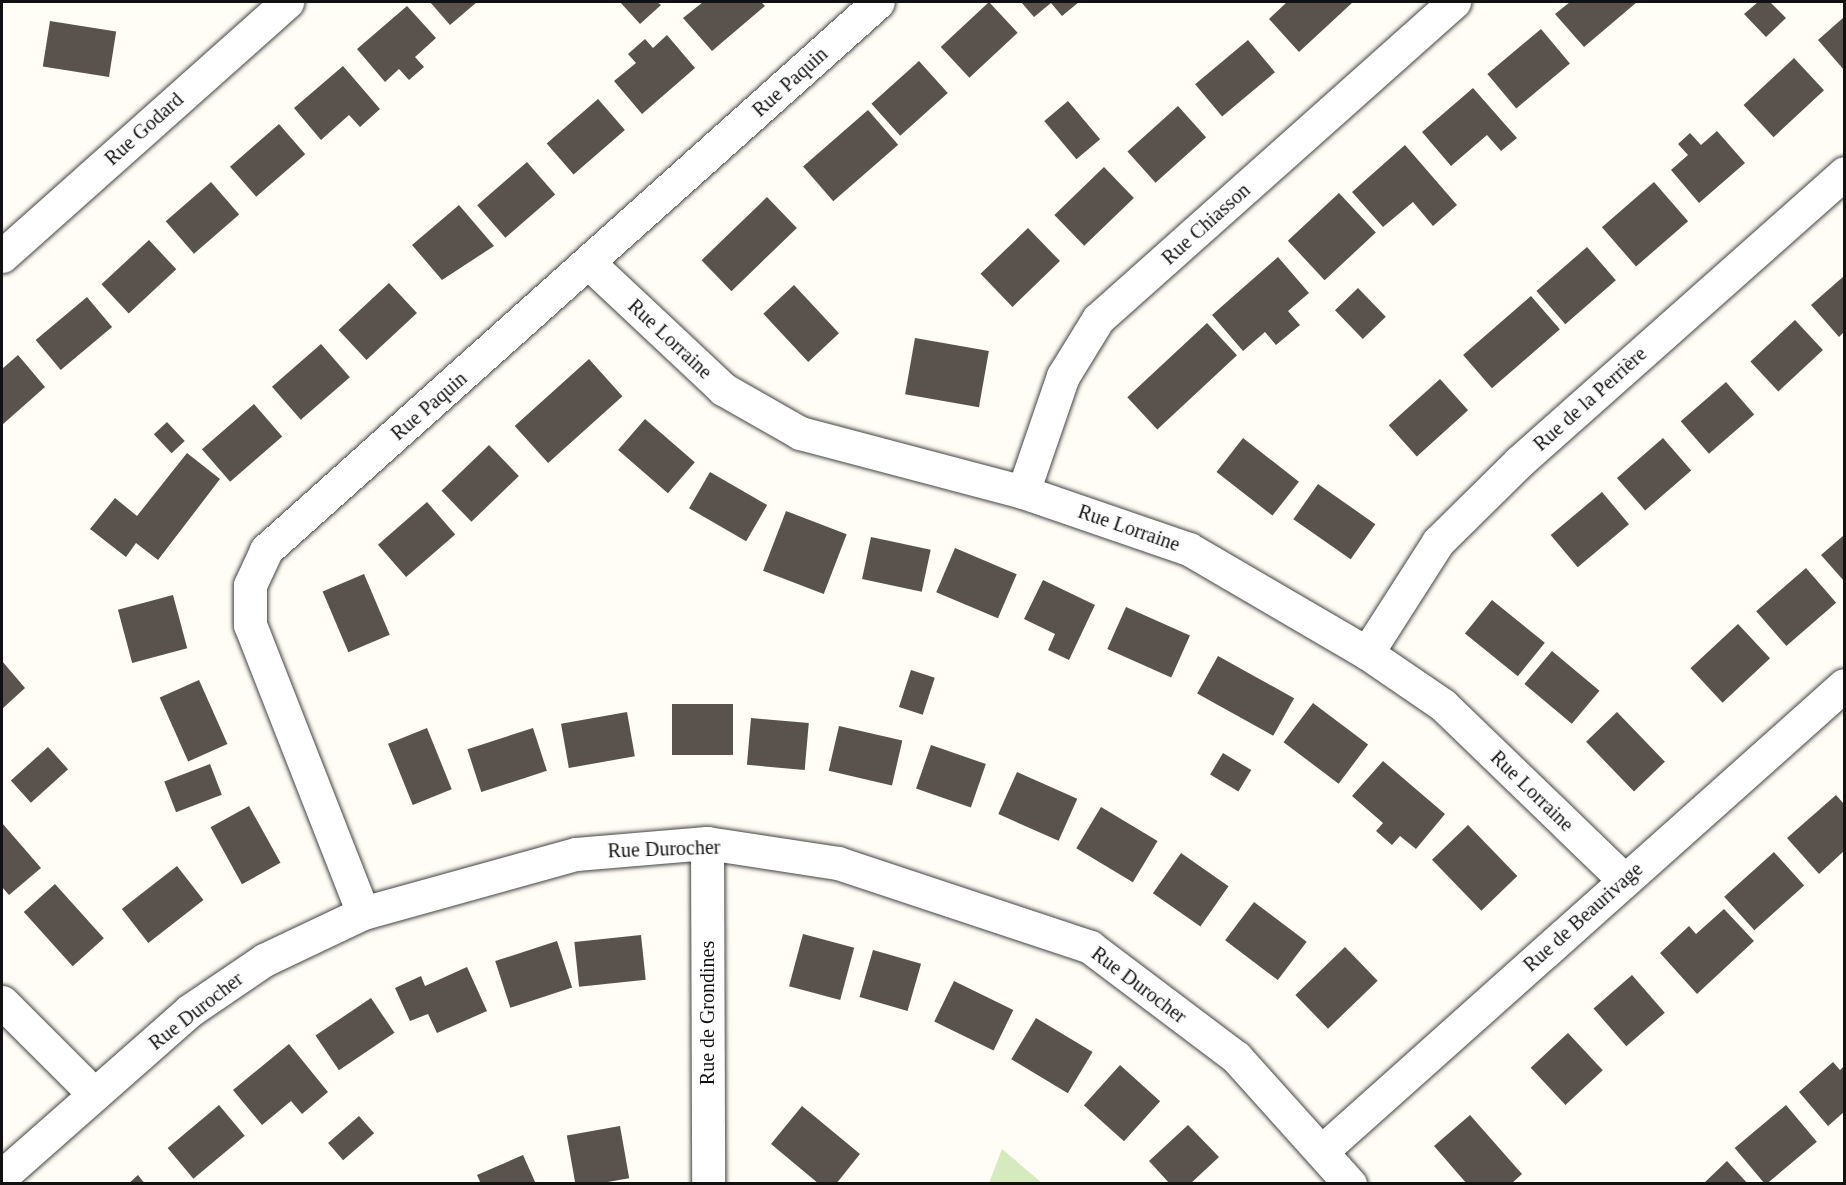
<!DOCTYPE html>
<html>
<head>
<meta charset="utf-8">
<style>
	body { margin:0 }
	#map { position:relative; width:1846px; height:1185px; overflow:hidden; background:#fffdf5; font-family:Georgia,serif }
	div>[style] { position:absolute }
	.green>* { inset:0; background:#d5ebbd }
	.building>* { inset:0; background:#5a524d; transform-origin:0 0 }
	.roads { filter:drop-shadow(0 0 2px #444) drop-shadow(0 0 2px #444) }
	.street>* { height:33px; margin:-16.5px; padding:0 16.5px; transform-origin:16.5px; border-radius:16.5px; background:#fff }
	span { translate:-50% -50%; white-space:nowrap; text-align:center; line-height:1.15; -webkit-text-stroke:6px #fff; paint-order:stroke }
	.street-label { font-size:20px; color:#111 }
	.frame { position:absolute; inset:0; border:3px solid #111; pointer-events:none }
</style>
</head>
<body>
<div id="map">
	<div class="green">
		<div style="clip-path:polygon(1002px 1149px,1042px 1183px,989px 1183px)"></div>
	</div>
	<div class="building">
		<div style="clip-path:polygon(430px 2px,477px 2px,450px 25px)"></div>
		<div style="clip-path:polygon(620px 2px,657px 2px,661px 5px,640px 24px)"></div>
		<div style="clip-path:polygon(703px 2px,761px 2px,765px 6px,712px 51px,683px 18px)"></div>
		<div style="left:989px;top:2px;width:42px;height:66px;rotate:47deg"></div>
		<div style="clip-path:polygon(1021px 2px,1079px 2px,1062px 16px,1051px 3px,1034px 17px)"></div>
		<div style="clip-path:polygon(1287px 2px,1353px 2px,1299px 52px,1269px 19px)"></div>
		<div style="clip-path:polygon(1570px 2px,1637px 2px,1584px 47px,1555px 14px)"></div>
		<div style="clip-path:polygon(1758px 2px,1770px 2px,1786px 18px,1766px 37px,1744px 14px)"></div>
		<div style="clip-path:polygon(407px 6px,436px 38px,415px 57px,424px 67px,409px 80px,399px 69px,385px 82px,357px 49px)"></div>
		<div style="clip-path:polygon(1844px 17px,1844px 70px,1818px 40px)"></div>
		<div style="left:50px;top:21px;width:67px;height:46px;rotate:9deg"></div>
		<div style="left:1541px;top:29px;width:45px;height:70px;rotate:50deg"></div>
		<div style="clip-path:polygon(667px 35px,695px 68px,642px 114px,614px 81px,636px 63px,628px 54px,645px 39px,653px 48px)"></div>
		<div style="left:1248px;top:40px;width:42px;height:69px;rotate:50deg"></div>
		<div style="left:1794px;top:58px;width:44px;height:69px;rotate:47deg"></div>
		<div style="left:919px;top:61px;width:43px;height:64px;rotate:48deg"></div>
		<div style="clip-path:polygon(343px 66px,380px 109px,360px 127px,349px 115px,321px 140px,294px 108px)"></div>
		<div style="clip-path:polygon(1473px 88px,1517px 138px,1501px 151px,1487px 135px,1451px 166px,1422px 132px)"></div>
		<div style="left:598px;top:99px;width:41px;height:68px;rotate:49deg"></div>
		<div style="left:1068px;top:101px;width:50px;height:31px;rotate:50deg"></div>
		<div style="left:1178px;top:106px;width:42px;height:68px;rotate:48deg"></div>
		<div style="left:868px;top:110px;width:46px;height:86px;rotate:49deg"></div>
		<div style="left:279px;top:124px;width:40px;height:65px;rotate:49deg"></div>
		<div style="clip-path:polygon(1717px 131px,1745px 163px,1699px 203px,1671px 170px,1688px 155px,1678px 144px,1690px 133px,1701px 145px)"></div>
		<div style="clip-path:polygon(1405px 145px,1457px 205px,1433px 226px,1413px 202px,1383px 227px,1352px 192px)"></div>
		<div style="left:527px;top:162px;width:43px;height:66px;rotate:49deg"></div>
		<div style="left:1104px;top:167px;width:43px;height:69px;rotate:46deg"></div>
		<div style="left:211px;top:182px;width:43px;height:60px;rotate:49deg"></div>
		<div style="left:1654px;top:182px;width:52px;height:69px;rotate:49deg"></div>
		<div style="left:1339px;top:193px;width:54px;height:70px;rotate:47deg"></div>
		<div style="left:767px;top:197px;width:43px;height:91px;rotate:46deg"></div>
		<div style="clip-path:polygon(459px 205px,494px 246px,442px 280px,412px 245px)"></div>
		<div style="left:1028px;top:228px;width:46px;height:66px;rotate:46deg"></div>
		<div style="left:149px;top:240px;width:40px;height:65px;rotate:47deg"></div>
		<div style="left:1587px;top:247px;width:44px;height:67px;rotate:49deg"></div>
		<div style="clip-path:polygon(1278px 257px,1309px 293px,1288px 311px,1300px 325px,1276px 345px,1265px 332px,1243px 351px,1212px 315px)"></div>
		<div style="clip-path:polygon(1844px 276px,1844px 332px,1839px 337px,1811px 305px)"></div>
		<div style="left:389px;top:283px;width:41px;height:69px;rotate:47deg"></div>
		<div style="left:794px;top:285px;width:66px;height:42px;rotate:47deg"></div>
		<div style="left:1358px;top:288px;width:40px;height:32px;rotate:46deg"></div>
		<div style="left:1531px;top:296px;width:44px;height:90px;rotate:49deg"></div>
		<div style="left:87px;top:297px;width:39px;height:67px;rotate:50deg"></div>
		<div style="left:1795px;top:320px;width:41px;height:61px;rotate:47deg"></div>
		<div style="left:1207px;top:323px;width:44px;height:109px;rotate:47deg"></div>
		<div style="left:915px;top:338px;width:75px;height:57px;rotate:10deg"></div>
		<div style="left:321px;top:344px;width:44px;height:65px;rotate:49deg"></div>
		<div style="clip-path:polygon(18px 355px,45px 387px,2px 425px,2px 369px)"></div>
		<div style="left:589px;top:359px;width:50px;height:100px;rotate:48deg"></div>
		<div style="left:1440px;top:379px;width:42px;height:69px;rotate:48deg"></div>
		<div style="left:1726px;top:382px;width:43px;height:60px;rotate:49deg"></div>
		<div style="left:254px;top:404px;width:43px;height:69px;rotate:49deg"></div>
		<div style="left:645px;top:419px;width:66px;height:41px;rotate:41deg"></div>
		<div style="left:167px;top:422px;width:26px;height:18px;rotate:47deg"></div>
		<div style="left:1243px;top:438px;width:71px;height:43px;rotate:38deg"></div>
		<div style="left:1663px;top:438px;width:43px;height:61px;rotate:49deg"></div>
		<div style="left:489px;top:445px;width:43px;height:66px;rotate:46deg"></div>
		<div style="clip-path:polygon(187px 453px,220px 479px,158px 560px,136px 543px,126px 557px,90px 529px,115px 498px,137px 516px)"></div>
		<div style="left:710px;top:472px;width:66px;height:42px;rotate:30deg"></div>
		<div style="left:1318px;top:484px;width:70px;height:43px;rotate:35deg"></div>
		<div style="left:1602px;top:492px;width:42px;height:67px;rotate:50deg"></div>
		<div style="left:427px;top:502px;width:43px;height:65px;rotate:49deg"></div>
		<div style="left:786px;top:511px;width:65px;height:64px;rotate:21deg"></div>
		<div style="clip-path:polygon(1844px 535px,1844px 581px,1821px 555px)"></div>
		<div style="left:871px;top:537px;width:61px;height:43px;rotate:12deg"></div>
		<div style="left:955px;top:548px;width:67px;height:48px;rotate:23deg"></div>
		<div style="left:1806px;top:568px;width:46px;height:66px;rotate:49deg"></div>
		<div style="left:364px;top:574px;width:66px;height:45px;rotate:67deg"></div>
		<div style="clip-path:polygon(1043px 580px,1095px 605px,1069px 660px,1048px 650px,1055px 634px,1024px 619px)"></div>
		<div style="left:173px;top:595px;width:55px;height:57px;rotate:75deg"></div>
		<div style="left:1492px;top:600px;width:68px;height:43px;rotate:39deg"></div>
		<div style="left:1126px;top:607px;width:70px;height:46px;rotate:24deg"></div>
		<div style="left:1738px;top:624px;width:47px;height:65px;rotate:47deg"></div>
		<div style="left:1552px;top:651px;width:62px;height:43px;rotate:40deg"></div>
		<div style="left:1218px;top:656px;width:87px;height:43px;rotate:29deg"></div>
		<div style="clip-path:polygon(2px 661px,25px 688px,2px 709px)"></div>
		<div style="left:911px;top:670px;width:25px;height:39px;rotate:18deg"></div>
		<div style="left:199px;top:680px;width:70px;height:43px;rotate:66deg"></div>
		<div style="left:1313px;top:703px;width:69px;height:49px;rotate:37deg"></div>
		<div style="left:672px;top:704px;width:61px;height:51px"></div>
		<div style="left:627px;top:712px;width:45px;height:67px;rotate:80deg"></div>
		<div style="left:1617px;top:712px;width:69px;height:43px;rotate:46deg"></div>
		<div style="left:751px;top:718px;width:58px;height:47px;rotate:5deg"></div>
		<div style="left:839px;top:726px;width:65px;height:46px;rotate:13deg"></div>
		<div style="left:427px;top:728px;width:66px;height:42px;rotate:68deg"></div>
		<div style="left:533px;top:728px;width:45px;height:69px;rotate:72deg"></div>
		<div style="left:931px;top:745px;width:58px;height:46px;rotate:19deg"></div>
		<div style="left:48px;top:747px;width:30px;height:50px;rotate:48deg"></div>
		<div style="left:1223px;top:753px;width:33px;height:25px;rotate:31deg"></div>
		<div style="clip-path:polygon(1383px 761px,1445px 814px,1416px 849px,1400px 836px,1392px 845px,1376px 831px,1383px 823px,1352px 796px)"></div>
		<div style="left:210px;top:764px;width:33px;height:49px;rotate:69deg"></div>
		<div style="left:1017px;top:772px;width:66px;height:46px;rotate:24deg"></div>
		<div style="clip-path:polygon(1836px 795px,1844px 804px,1844px 851px,1819px 874px,1787px 838px)"></div>
		<div style="left:249px;top:806px;width:65px;height:44px;rotate:61deg"></div>
		<div style="left:1101px;top:807px;width:66px;height:48px;rotate:31deg"></div>
		<div style="clip-path:polygon(2px 823px,41px 868px,9px 895px,2px 887px)"></div>
		<div style="left:1468px;top:825px;width:71px;height:50px;rotate:46deg"></div>
		<div style="left:1774px;top:852px;width:45px;height:67px;rotate:48deg"></div>
		<div style="left:1181px;top:853px;width:58px;height:49px;rotate:35deg"></div>
		<div style="left:177px;top:866px;width:43px;height:70px;rotate:52deg"></div>
		<div style="left:55px;top:884px;width:73px;height:42px;rotate:48deg"></div>
		<div style="left:1254px;top:902px;width:66px;height:48px;rotate:37deg"></div>
		<div style="clip-path:polygon(1724px 909px,1754px 941px,1697px 994px,1660px 953px,1689px 926px,1696px 934px)"></div>
		<div style="left:803px;top:934px;width:53px;height:54px;rotate:15deg"></div>
		<div style="left:641px;top:935px;width:45px;height:67px;rotate:84deg"></div>
		<div style="left:557px;top:941px;width:49px;height:65px;rotate:72deg"></div>
		<div style="left:1345px;top:947px;width:47px;height:69px;rotate:46deg"></div>
		<div style="left:873px;top:950px;width:50px;height:49px;rotate:16deg"></div>
		<div style="clip-path:polygon(467px 967px,487px 1011px,437px 1033px,428px 1014px,410px 1021px,395px 988px,421px 976px,425px 986px)"></div>
		<div style="left:1632px;top:975px;width:50px;height:51px;rotate:49deg"></div>
		<div style="left:954px;top:981px;width:66px;height:45px;rotate:26deg"></div>
		<div style="left:371px;top:998px;width:42px;height:67px;rotate:56deg"></div>
		<div style="left:1036px;top:1018px;width:66px;height:48px;rotate:31deg"></div>
		<div style="left:1568px;top:1033px;width:51px;height:51px;rotate:47deg"></div>
		<div style="clip-path:polygon(289px 1044px,328px 1092px,302px 1114px,291px 1101px,262px 1125px,233px 1090px)"></div>
		<div style="clip-path:polygon(1833px 1062px,1840px 1070px,1844px 1066px,1844px 1112px,1828px 1126px,1799px 1092px)"></div>
		<div style="left:1120px;top:1065px;width:54px;height:54px;rotate:42deg"></div>
		<div style="left:219px;top:1105px;width:40px;height:67px;rotate:50deg"></div>
		<div style="left:1786px;top:1105px;width:48px;height:67px;rotate:50deg"></div>
		<div style="clip-path:polygon(802px 1106px,860px 1154px,836px 1184px,819px 1184px,771px 1144px)"></div>
		<div style="clip-path:polygon(1470px 1115px,1522px 1174px,1511px 1184px,1467px 1184px,1434px 1146px)"></div>
		<div style="left:359px;top:1116px;width:23px;height:41px;rotate:49deg"></div>
		<div style="clip-path:polygon(1188px 1125px,1219px 1157px,1190px 1184px,1170px 1184px,1149px 1161px)"></div>
		<div style="left:620px;top:1126px;width:53px;height:54px;rotate:80deg"></div>
		<div style="clip-path:polygon(523px 1155px,536px 1184px,481px 1184px,477px 1175px)"></div>
		<div style="clip-path:polygon(1727px 1161px,1748px 1184px,1703px 1184px)"></div>
		<div style="clip-path:polygon(138px 1175px,145px 1184px,128px 1184px)"></div>
	</div>
	<div class="roads">
		<div class="street">
			<div style="left:2px;top:256px;width:382px;rotate:-41.7deg"></div>
			<div style="left:590px;top:264px;width:183px;rotate:43.2deg"></div>
			<div style="left:723px;top:389px;width:89px;rotate:29.7deg"></div>
			<div style="left:800px;top:433px;width:231px;rotate:14.8deg"></div>
			<div style="left:1023px;top:492px;width:176px;rotate:19deg"></div>
			<div style="left:1189px;top:549px;width:206px;rotate:30.3deg"></div>
			<div style="left:1367px;top:653px;width:92px;rotate:34.4deg"></div>
			<div style="left:1443px;top:705px;width:252px;rotate:44deg"></div>
			<div style="left:1023px;top:492px;width:123px;rotate:-71deg"></div>
			<div style="left:1063px;top:376px;width:67px;rotate:-58.4deg"></div>
			<div style="left:1098px;top:319px;width:477px;rotate:-41.7deg"></div>
			<div style="left:1367px;top:653px;width:132px;rotate:-57.4deg"></div>
			<div style="left:1438px;top:542px;width:114px;rotate:-44.6deg"></div>
			<div style="left:1519px;top:462px;width:435px;rotate:-41.6deg"></div>
			<div style="left:707px;top:843px;width:341px;rotate:89.8deg"></div>
			<div style="left:363px;top:913px;width:309px;rotate:-111.4deg"></div>
			<div style="left:250px;top:625px;width:40px;rotate:-90deg"></div>
			<div style="left:250px;top:585px;width:38px;rotate:-65deg"></div>
			<div style="left:266px;top:550px;width:821px;rotate:-41.84deg"></div>
			<div style="left:2px;top:1002px;width:130px;rotate:45deg"></div>
			<div style="left:1323px;top:1150px;width:698px;rotate:-41.75deg"></div>
			<div style="left:2px;top:1176px;width:249px;rotate:-41.4deg"></div>
			<div style="left:189px;top:1011px;width:91px;rotate:-34.2deg"></div>
			<div style="left:264px;top:960px;width:110px;rotate:-25.4deg"></div>
			<div style="left:363px;top:913px;width:221px;rotate:-15.5deg"></div>
			<div style="left:576px;top:854px;width:131px;rotate:-4.8deg"></div>
			<div style="left:707px;top:843px;width:133px;rotate:8.7deg"></div>
			<div style="left:838px;top:863px;width:266px;rotate:18.4deg"></div>
			<div style="left:1090px;top:947px;width:183px;rotate:37deg"></div>
			<div style="left:1236px;top:1057px;width:171px;rotate:48.1deg"></div>
		</div>
	</div>
	<div class="street-label">
		<span style="left:790px;top:82px;rotate:-42deg">Rue Paquin</span>
		<span style="left:144px;top:129px;rotate:-42deg">Rue Godard</span>
		<span style="left:1206px;top:224px;rotate:-42deg">Rue Chiasson</span>
		<span style="left:670px;top:339px;rotate:43deg">Rue Lorraine</span>
		<span style="left:1590px;top:399px;rotate:-42deg">Rue de la Perrière</span>
		<span style="left:429px;top:406px;rotate:-41deg">Rue Paquin</span>
		<span style="left:1129px;top:528px;rotate:19deg">Rue Lorraine</span>
		<span style="left:1532px;top:791px;rotate:44deg">Rue Lorraine</span>
		<span style="left:664px;top:849px;rotate:-2deg">Rue Durocher</span>
		<span style="left:1583px;top:917px;rotate:-42deg">Rue de Beaurivage</span>
		<span style="left:1139px;top:985px;rotate:37deg">Rue Durocher</span>
		<span style="left:196px;top:1011px;rotate:-38deg">Rue Durocher</span>
		<span style="left:707px;top:1013px;rotate:-90deg">Rue de Grondines</span>
	</div>
	<div class="frame"></div>
</div>
</body>
</html>
